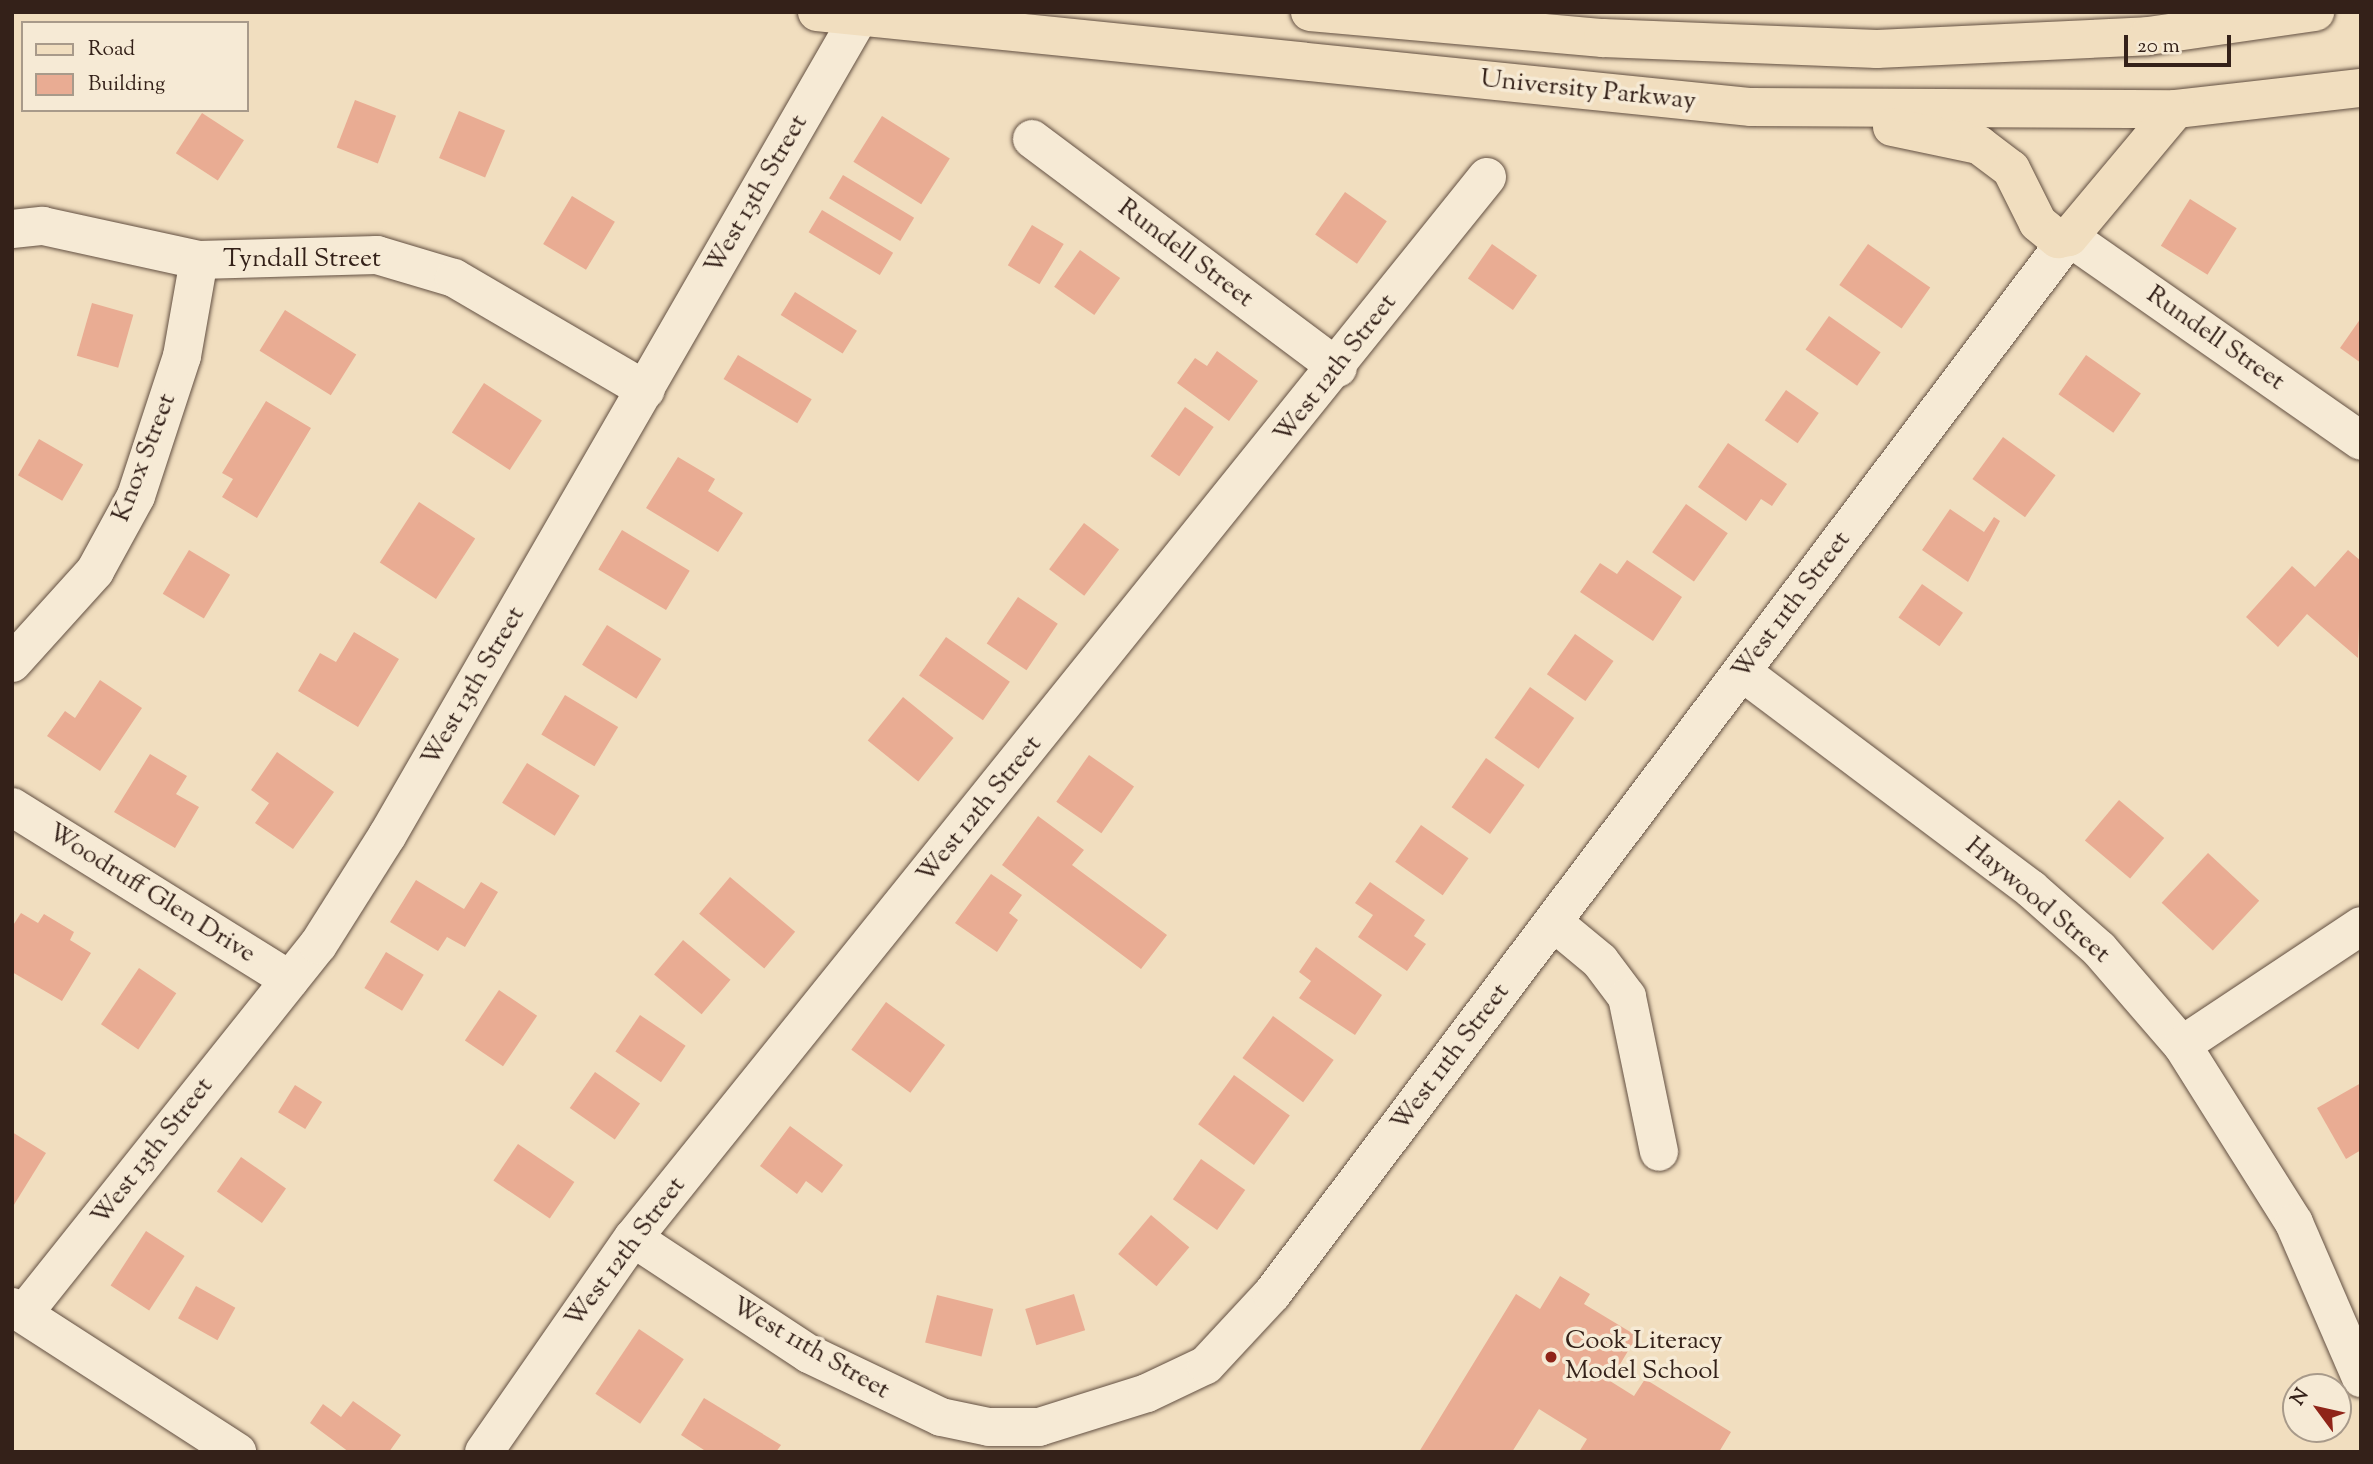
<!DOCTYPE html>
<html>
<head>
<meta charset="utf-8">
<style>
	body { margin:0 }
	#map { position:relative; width:2373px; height:1464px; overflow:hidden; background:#f1debf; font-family:"Sorts Mill Goudy",serif }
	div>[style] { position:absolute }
	.building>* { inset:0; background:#e9ac93; transform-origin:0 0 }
	.roads { filter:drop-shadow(0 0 2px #635042) drop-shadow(0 0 2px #635042) }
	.minor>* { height:38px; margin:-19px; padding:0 19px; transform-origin:19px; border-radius:19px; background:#f6ead5 }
	.major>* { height:38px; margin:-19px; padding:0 19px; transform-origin:19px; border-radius:19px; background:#f1debf }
	.dots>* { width:19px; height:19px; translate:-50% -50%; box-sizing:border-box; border:4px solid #f6ead5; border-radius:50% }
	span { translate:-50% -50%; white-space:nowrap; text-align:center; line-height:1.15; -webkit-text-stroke:7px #f6ead5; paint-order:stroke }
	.street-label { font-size:26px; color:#342119 }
	.poi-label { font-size:26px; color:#342119 }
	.left { translate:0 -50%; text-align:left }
	.frame { position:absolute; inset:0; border:14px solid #342119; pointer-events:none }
	.legend { position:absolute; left:21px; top:21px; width:228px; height:91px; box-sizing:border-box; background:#f6ead5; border:2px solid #a89a8a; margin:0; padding:9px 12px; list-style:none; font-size:21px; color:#342119 }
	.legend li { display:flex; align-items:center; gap:14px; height:35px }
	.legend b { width:35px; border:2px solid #a89a8a }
	.north { position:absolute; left:2282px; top:1373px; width:70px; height:70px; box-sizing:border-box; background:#f6ead5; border:2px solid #a89a8a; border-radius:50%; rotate:303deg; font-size:19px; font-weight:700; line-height:28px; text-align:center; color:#342119 }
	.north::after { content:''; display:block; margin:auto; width:24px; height:32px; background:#8f2418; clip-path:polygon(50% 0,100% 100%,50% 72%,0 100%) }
	.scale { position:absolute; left:2124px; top:35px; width:107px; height:32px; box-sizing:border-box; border:4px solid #342119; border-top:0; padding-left:9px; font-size:21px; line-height:24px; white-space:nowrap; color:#342119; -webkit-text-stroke:5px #f6ead5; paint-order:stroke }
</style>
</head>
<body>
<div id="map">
	<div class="building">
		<div style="left:355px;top:100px;width:44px;height:51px;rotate:21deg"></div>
		<div style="left:459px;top:111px;width:50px;height:51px;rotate:23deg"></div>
		<div style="left:202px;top:113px;width:50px;height:48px;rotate:33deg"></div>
		<div style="left:882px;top:116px;width:80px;height:54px;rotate:32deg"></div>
		<div style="left:843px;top:175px;width:83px;height:27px;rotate:31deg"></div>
		<div style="left:1345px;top:192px;width:51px;height:52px;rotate:35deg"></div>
		<div style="left:572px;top:196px;width:50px;height:56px;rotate:31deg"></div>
		<div style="left:2190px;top:199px;width:55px;height:55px;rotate:32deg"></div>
		<div style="left:822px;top:210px;width:83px;height:26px;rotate:31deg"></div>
		<div style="left:1032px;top:225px;width:37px;height:47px;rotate:31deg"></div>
		<div style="left:1492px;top:244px;width:55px;height:42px;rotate:35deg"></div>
		<div style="left:1868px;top:244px;width:76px;height:50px;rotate:35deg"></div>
		<div style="left:1080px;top:250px;width:49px;height:45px;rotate:35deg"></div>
		<div style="left:795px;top:292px;width:73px;height:27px;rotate:32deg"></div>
		<div style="left:92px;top:303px;width:43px;height:55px;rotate:16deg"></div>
		<div style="left:285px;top:310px;width:84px;height:48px;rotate:32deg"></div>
		<div style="left:1829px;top:316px;width:63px;height:41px;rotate:35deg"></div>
		<div style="clip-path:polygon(2361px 318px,2361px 363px,2340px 348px)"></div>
		<div style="clip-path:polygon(1217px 351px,1258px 381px,1229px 421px,1177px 383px,1195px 358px,1207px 366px)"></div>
		<div style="left:738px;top:355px;width:86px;height:28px;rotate:31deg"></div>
		<div style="left:2086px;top:355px;width:67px;height:48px;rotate:35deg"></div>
		<div style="left:484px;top:383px;width:69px;height:59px;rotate:33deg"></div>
		<div style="left:1786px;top:390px;width:40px;height:37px;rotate:35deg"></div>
		<div style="clip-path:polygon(266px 401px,311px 428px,257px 518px,222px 497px,233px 479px,222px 473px)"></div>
		<div style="left:1185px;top:407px;width:35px;height:60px;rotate:35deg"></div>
		<div style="left:2003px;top:437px;width:65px;height:52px;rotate:36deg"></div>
		<div style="left:39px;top:439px;width:51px;height:42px;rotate:30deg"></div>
		<div style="clip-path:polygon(1728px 443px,1787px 484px,1772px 506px,1761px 499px,1746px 521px,1698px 487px)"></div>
		<div style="clip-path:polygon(678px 457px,715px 479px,708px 491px,743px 513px,718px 552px,646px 508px)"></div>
		<div style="left:419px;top:502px;width:67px;height:72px;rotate:33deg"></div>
		<div style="left:1686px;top:504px;width:51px;height:59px;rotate:35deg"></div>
		<div style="clip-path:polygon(1950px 509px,1984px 532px,1994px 517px,2000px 521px,1968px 582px,1922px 550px)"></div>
		<div style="left:1084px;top:523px;width:44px;height:58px;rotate:37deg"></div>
		<div style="left:622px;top:530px;width:79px;height:46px;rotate:31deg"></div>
		<div style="left:189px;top:550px;width:48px;height:51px;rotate:31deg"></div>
		<div style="clip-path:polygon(2348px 550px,2361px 561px,2358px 658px,2307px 614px,2278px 647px,2246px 617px,2292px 566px,2315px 587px)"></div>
		<div style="clip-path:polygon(1627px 560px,1682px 597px,1653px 641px,1580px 592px,1600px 563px,1617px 574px)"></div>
		<div style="left:1922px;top:584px;width:50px;height:41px;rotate:35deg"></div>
		<div style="left:1018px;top:597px;width:48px;height:56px;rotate:34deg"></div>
		<div style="left:607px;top:625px;width:64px;height:47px;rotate:32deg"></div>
		<div style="clip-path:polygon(354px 632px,399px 659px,358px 727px,298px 691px,320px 653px,336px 662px)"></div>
		<div style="left:1575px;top:634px;width:47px;height:49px;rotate:35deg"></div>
		<div style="left:946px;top:637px;width:78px;height:47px;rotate:35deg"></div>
		<div style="clip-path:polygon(100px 680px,142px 708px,100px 771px,47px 736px,65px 711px,75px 718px)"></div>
		<div style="left:1530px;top:687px;width:54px;height:62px;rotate:35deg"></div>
		<div style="left:565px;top:695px;width:62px;height:46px;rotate:31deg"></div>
		<div style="left:903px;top:697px;width:65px;height:56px;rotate:39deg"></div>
		<div style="clip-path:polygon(277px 752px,334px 792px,293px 849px,255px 823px,269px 803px,251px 790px)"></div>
		<div style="clip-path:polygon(150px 754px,187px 776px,176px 794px,199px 807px,175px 848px,114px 812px)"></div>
		<div style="left:1089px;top:755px;width:55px;height:57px;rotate:35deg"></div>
		<div style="left:1486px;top:758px;width:47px;height:60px;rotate:35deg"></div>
		<div style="left:527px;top:763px;width:62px;height:47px;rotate:32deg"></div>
		<div style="left:2119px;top:800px;width:59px;height:53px;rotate:40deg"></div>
		<div style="clip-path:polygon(1038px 816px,1084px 850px,1072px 865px,1167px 935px,1141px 969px,1002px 865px)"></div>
		<div style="left:1421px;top:825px;width:58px;height:45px;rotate:35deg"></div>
		<div style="left:2208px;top:853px;width:70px;height:68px;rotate:43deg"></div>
		<div style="clip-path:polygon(991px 874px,1022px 895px,1009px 913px,1018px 920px,997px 952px,955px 923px)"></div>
		<div style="left:730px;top:877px;width:85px;height:48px;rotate:40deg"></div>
		<div style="clip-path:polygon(416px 880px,464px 909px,481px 882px,498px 892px,465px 947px,447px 937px,438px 951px,390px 922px)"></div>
		<div style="clip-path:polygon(1370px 882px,1425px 920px,1414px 936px,1426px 944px,1407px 971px,1358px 937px,1373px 915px,1355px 903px)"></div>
		<div style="clip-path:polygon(21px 913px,38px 923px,44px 914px,74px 932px,70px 940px,91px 953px,62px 1001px,12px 972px,12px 927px)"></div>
		<div style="left:683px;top:940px;width:62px;height:45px;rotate:40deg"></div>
		<div style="clip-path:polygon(1316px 947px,1382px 995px,1355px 1035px,1299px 998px,1311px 981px,1299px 972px)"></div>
		<div style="left:386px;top:952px;width:44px;height:42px;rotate:31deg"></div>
		<div style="left:139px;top:968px;width:45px;height:68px;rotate:34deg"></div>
		<div style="left:499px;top:990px;width:46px;height:61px;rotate:34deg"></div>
		<div style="left:886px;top:1002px;width:73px;height:59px;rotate:36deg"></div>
		<div style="left:640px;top:1015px;width:55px;height:44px;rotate:34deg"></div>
		<div style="left:1273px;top:1016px;width:75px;height:52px;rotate:36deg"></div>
		<div style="left:595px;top:1072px;width:55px;height:44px;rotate:35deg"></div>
		<div style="left:1234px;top:1075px;width:69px;height:61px;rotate:36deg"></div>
		<div style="clip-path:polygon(2361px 1083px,2361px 1150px,2346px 1159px,2317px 1108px)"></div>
		<div style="left:295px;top:1085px;width:32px;height:32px;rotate:32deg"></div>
		<div style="clip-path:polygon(790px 1126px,843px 1165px,822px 1193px,806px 1181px,797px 1194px,760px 1166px)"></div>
		<div style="clip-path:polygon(12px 1132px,46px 1153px,12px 1208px)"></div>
		<div style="left:518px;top:1144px;width:68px;height:44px;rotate:34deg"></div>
		<div style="left:241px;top:1157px;width:55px;height:42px;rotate:35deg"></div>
		<div style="left:1201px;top:1159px;width:54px;height:49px;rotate:35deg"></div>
		<div style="left:1151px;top:1215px;width:50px;height:51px;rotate:40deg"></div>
		<div style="left:146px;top:1231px;width:46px;height:65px;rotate:33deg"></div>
		<div style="clip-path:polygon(1560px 1276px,1590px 1294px,1584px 1304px,1637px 1336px,1610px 1381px,1634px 1396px,1645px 1379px,1731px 1432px,1719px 1452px,1579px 1452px,1587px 1439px,1539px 1409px,1512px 1452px,1419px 1452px,1516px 1294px,1540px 1309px)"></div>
		<div style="left:196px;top:1286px;width:45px;height:37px;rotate:29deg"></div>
		<div style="left:1074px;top:1294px;width:38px;height:51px;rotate:73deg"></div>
		<div style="left:937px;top:1295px;width:58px;height:49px;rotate:14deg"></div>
		<div style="left:639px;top:1329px;width:54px;height:78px;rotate:34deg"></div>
		<div style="clip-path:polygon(704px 1398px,781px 1445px,776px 1452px,707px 1452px,681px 1435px)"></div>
		<div style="clip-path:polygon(353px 1401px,401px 1435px,389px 1452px,349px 1452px,310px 1423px,323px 1404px,341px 1417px)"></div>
	</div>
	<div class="roads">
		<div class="minor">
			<div style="left:1032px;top:139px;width:382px;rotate:36.8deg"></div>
			<div style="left:12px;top:229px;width:31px;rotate:-6deg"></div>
			<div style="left:43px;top:226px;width:160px;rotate:12.3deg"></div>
			<div style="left:199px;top:260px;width:178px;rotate:-1.6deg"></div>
			<div style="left:377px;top:255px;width:80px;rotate:16.6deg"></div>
			<div style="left:454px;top:278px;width:222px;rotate:30.3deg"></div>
			<div style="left:12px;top:663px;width:124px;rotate:-47.9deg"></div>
			<div style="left:95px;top:571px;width:85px;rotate:-61.3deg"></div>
			<div style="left:136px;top:496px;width:147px;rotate:-71.8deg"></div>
			<div style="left:182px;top:356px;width:97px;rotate:-80deg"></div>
			<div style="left:1742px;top:672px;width:361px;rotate:36.9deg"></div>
			<div style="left:2031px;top:889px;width:91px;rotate:41.4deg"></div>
			<div style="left:2099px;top:949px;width:127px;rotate:49.2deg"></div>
			<div style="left:2182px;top:1045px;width:210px;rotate:57.8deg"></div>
			<div style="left:2294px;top:1223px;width:169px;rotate:66.6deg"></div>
			<div style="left:12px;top:807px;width:327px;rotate:31.9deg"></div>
			<div style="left:1553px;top:922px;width:61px;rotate:39.7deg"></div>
			<div style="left:1600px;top:961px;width:45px;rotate:53.1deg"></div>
			<div style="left:1627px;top:997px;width:158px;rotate:78.3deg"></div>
			<div style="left:2182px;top:1045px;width:215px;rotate:-33.6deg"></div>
			<div style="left:633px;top:1238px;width:211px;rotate:33.4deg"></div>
			<div style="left:809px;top:1354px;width:146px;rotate:25.5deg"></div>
			<div style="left:941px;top:1417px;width:49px;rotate:11.8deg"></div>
			<div style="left:989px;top:1427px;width:50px"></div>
			<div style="left:1039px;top:1427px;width:113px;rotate:-17.5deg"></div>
			<div style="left:1147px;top:1393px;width:65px;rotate:-25.4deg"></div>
			<div style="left:1206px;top:1365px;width:97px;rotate:-47.1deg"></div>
			<div style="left:1272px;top:1294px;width:1324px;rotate:-52.98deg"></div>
			<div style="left:2069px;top:237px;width:356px;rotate:34.9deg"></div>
			<div style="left:12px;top:1307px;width:268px;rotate:32.8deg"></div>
			<div style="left:24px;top:1313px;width:471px;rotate:-51.4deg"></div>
			<div style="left:318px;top:945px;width:129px;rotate:-57.7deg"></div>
			<div style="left:387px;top:836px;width:945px;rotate:-60.04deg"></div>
			<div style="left:484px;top:1452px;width:261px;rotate:-55.2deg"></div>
			<div style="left:633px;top:1238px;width:1362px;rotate:-51.17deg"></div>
		</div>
		<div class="major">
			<div style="left:817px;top:12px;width:939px;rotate:5.81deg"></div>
			<div style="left:1751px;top:107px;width:425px;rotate:0.3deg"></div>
			<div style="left:2176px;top:109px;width:186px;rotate:-6.5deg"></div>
			<div style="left:1310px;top:12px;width:294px;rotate:5.1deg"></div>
			<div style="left:1603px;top:38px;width:274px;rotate:2.3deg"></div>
			<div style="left:1877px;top:49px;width:271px;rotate:-2.7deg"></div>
			<div style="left:2148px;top:36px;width:169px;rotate:-8.2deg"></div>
			<div style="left:1892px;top:127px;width:89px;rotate:11.7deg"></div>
			<div style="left:1979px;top:145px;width:40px;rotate:37deg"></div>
			<div style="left:2011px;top:169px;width:60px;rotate:63.4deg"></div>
			<div style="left:2038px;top:223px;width:26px;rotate:39deg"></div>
			<div style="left:2058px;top:239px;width:11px;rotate:-10deg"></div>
			<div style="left:2069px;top:237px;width:167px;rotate:-50.1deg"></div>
		</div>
	</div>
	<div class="dots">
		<div style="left:1551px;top:1357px;background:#8f2418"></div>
	</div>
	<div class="street-label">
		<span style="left:1588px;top:91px;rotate:6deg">University Parkway</span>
		<span style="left:757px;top:195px;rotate:-60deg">West 13th Street</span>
		<span style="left:1185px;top:254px;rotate:37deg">Rundell Street</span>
		<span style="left:302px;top:260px">Tyndall Street</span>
		<span style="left:2215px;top:339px;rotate:35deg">Rundell Street</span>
		<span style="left:1336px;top:369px;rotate:-52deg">West 12th Street</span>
		<span style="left:145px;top:458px;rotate:-69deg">Knox Street</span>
		<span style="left:1792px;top:606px;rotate:-53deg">West 11th Street</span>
		<span style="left:474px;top:687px;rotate:-60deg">West 13th Street</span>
		<span style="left:980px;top:810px;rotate:-51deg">West 12th Street</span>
		<span style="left:151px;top:894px;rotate:32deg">Woodruff Glen Drive</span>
		<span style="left:2037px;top:901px;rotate:40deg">Haywood Street</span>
		<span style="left:1451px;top:1058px;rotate:-53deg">West 11th Street</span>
		<span style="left:153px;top:1152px;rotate:-52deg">West 13th Street</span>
		<span style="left:626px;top:1253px;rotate:-53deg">West 12th Street</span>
		<span style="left:810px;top:1349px;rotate:30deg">West 11th Street</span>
	</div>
	<div class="poi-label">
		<span class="left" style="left:1565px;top:1357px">Cook Literacy<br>Model School</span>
	</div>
	<div class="frame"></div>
	<ul class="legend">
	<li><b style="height:9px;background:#f1debf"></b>Road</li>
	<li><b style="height:19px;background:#e9ac93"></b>Building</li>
	</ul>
	<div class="north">N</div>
	<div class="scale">20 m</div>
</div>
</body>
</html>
